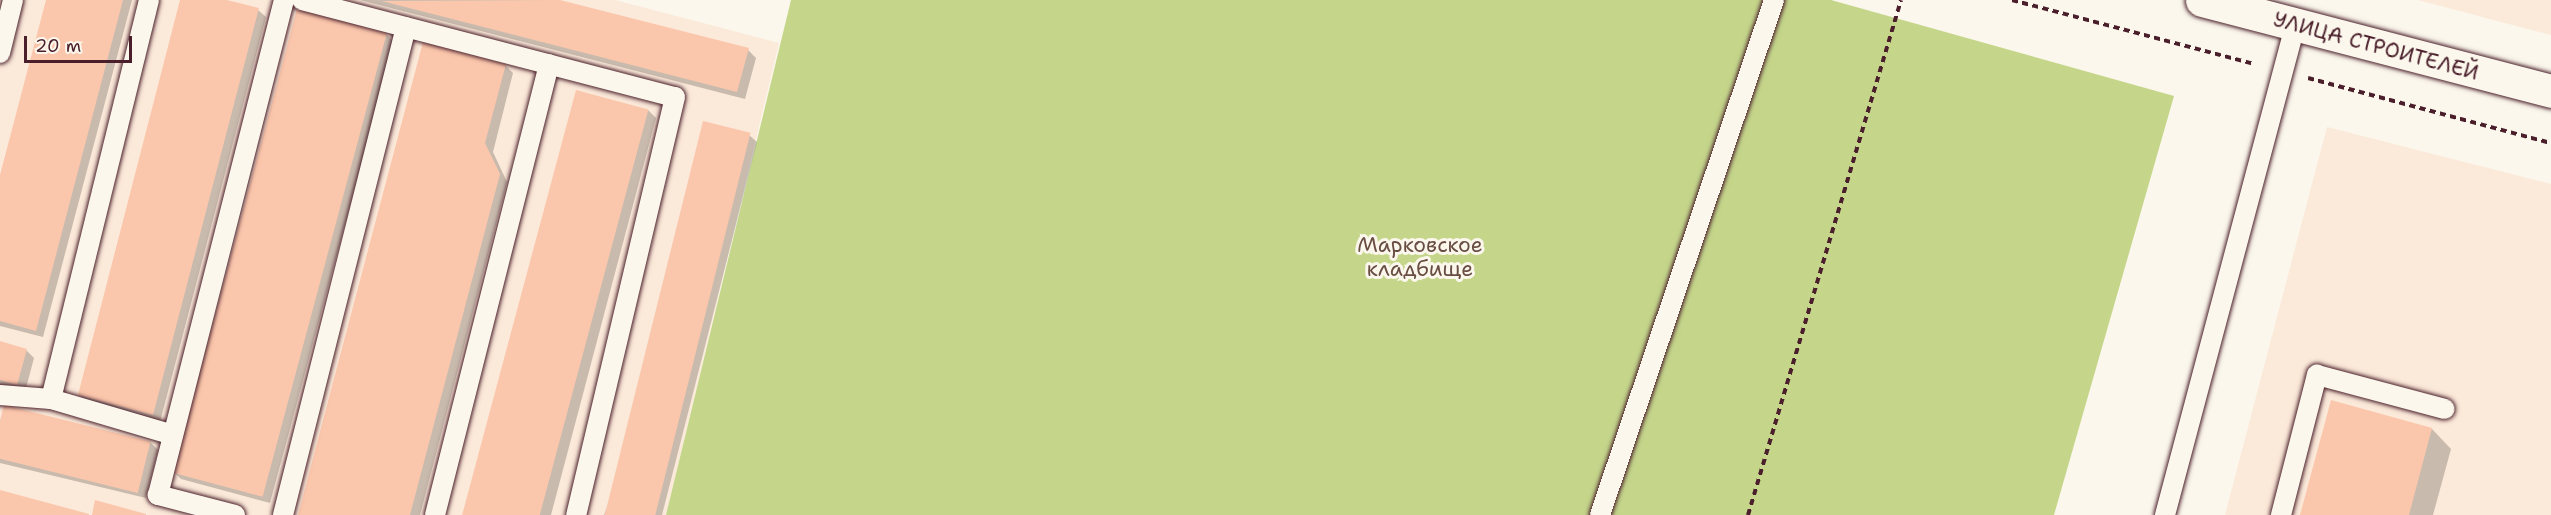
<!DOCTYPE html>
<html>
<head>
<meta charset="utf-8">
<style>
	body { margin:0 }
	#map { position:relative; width:2551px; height:515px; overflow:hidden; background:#fbf7ec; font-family:"Shantell Sans",sans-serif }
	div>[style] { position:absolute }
	.built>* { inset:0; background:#fbe9d9 }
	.green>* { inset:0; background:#c5d68b }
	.shadow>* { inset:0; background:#0003 }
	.building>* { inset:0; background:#fbc7ac; transform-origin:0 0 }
	.path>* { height:4px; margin-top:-2px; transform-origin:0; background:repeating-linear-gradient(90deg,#4a1f2b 0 6px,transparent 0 10.5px) }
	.roads { filter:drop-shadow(0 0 2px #4a1f2b) drop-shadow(0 0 2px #4a1f2b) }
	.service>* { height:20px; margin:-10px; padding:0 10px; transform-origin:10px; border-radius:10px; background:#fbf7ec }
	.primary>* { height:33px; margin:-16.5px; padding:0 16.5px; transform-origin:16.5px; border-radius:16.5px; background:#fbf7ec }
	span { translate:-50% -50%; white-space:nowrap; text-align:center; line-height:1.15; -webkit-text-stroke:6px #fbf7ec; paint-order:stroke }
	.street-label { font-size:21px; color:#4a1f2b }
	.park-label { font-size:21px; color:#694d43 }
	.scale { position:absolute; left:24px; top:36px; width:108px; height:27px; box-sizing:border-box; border:3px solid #4a1f2b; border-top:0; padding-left:8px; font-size:18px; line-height:21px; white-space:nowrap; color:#4a1f2b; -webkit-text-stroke:4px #fbf7ec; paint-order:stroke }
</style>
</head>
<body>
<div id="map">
	<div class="built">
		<div style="clip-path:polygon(0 0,615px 0,779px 43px,666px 515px,0 515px)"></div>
		<div style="clip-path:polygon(2418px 0,2551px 0,2551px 35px)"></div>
		<div style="clip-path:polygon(2327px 127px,2551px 184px,2551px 515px,2225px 515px)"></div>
	</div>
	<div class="green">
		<div style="clip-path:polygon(791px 0,1831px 0,2174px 96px,2054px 515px,666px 515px)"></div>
	</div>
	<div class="shadow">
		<div style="clip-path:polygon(48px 0,132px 0,43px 337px,0 326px,0 181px)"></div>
		<div style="clip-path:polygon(182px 0,221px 0,258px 10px,266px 17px,160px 422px,87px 403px,79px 395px)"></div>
		<div style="clip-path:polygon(360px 0,554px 0,748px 50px,756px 58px,745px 99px)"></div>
		<div style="clip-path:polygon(386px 34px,394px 42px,270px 503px,181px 479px,174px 472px)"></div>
		<div style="clip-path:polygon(505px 65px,513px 73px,493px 152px,507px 182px,420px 515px,300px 515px)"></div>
		<div style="clip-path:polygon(648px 110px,656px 118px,551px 515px,466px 515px)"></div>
		<div style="clip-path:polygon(749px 135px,757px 142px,662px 515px,604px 515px)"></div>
		<div style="clip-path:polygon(0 343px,26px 350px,34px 358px,25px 392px,0 385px)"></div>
		<div style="clip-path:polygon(5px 407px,150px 442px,158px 450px,146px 498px,0 463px,0 421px)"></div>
		<div style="clip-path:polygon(2432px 429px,2451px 449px,2433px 515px,2302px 515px)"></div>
	</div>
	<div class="building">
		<div style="clip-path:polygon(46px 0,123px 0,36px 331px,0 321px,0 175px)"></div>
		<div style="clip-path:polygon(180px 0,227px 0,259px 8px,153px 415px,78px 395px)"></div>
		<div style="clip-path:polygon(560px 0,749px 48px,737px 92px,382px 1px)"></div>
		<div style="left:297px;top:9px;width:93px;height:480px;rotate:15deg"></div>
		<div style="clip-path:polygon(423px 42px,506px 64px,485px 143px,500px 174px,410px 515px,298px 515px)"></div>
		<div style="left:576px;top:90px;width:75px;height:440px;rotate:15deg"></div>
		<div style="left:703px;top:121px;width:49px;height:406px;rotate:14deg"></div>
		<div style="clip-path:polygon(0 341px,27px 349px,17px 385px,0 380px)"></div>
		<div style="clip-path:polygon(2331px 400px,2432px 428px,2409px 515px,2300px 515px)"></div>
		<div style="left:4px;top:405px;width:151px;height:53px;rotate:14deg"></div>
		<div style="clip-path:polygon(0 490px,89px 514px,89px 515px,0 515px)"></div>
		<div style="clip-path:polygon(95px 500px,146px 514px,146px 515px,92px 515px)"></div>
	</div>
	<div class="path">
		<div style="left:2012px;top:0;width:251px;rotate:14.8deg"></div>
		<div style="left:2308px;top:78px;width:252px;rotate:15deg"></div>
		<div style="left:1748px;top:515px;width:537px;rotate:-73.45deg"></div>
	</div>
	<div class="roads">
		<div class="service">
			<div style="left:302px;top:0;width:385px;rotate:14.6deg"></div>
			<div style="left:675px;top:97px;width:430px;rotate:103.3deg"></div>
			<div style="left:0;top:53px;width:55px;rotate:-76.2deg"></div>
			<div style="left:0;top:395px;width:51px;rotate:4.5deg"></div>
			<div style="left:51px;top:399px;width:127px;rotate:16.4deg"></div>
			<div style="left:51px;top:399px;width:411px;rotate:-76.2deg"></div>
			<div style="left:235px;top:515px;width:80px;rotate:-165.4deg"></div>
			<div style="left:158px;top:495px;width:511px;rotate:-75.72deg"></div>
			<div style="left:283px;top:515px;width:503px;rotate:-75.85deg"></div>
			<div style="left:435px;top:515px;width:465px;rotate:-75.8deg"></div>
			<div style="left:1600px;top:515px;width:544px;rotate:-71.33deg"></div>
			<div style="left:2165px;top:515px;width:506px;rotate:-75.11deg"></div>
			<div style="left:2281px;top:515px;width:145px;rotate:-75.6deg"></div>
			<div style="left:2317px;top:375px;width:132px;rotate:14.9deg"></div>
		</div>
		<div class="primary">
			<div style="left:2202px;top:0;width:361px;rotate:14.6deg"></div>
		</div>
	</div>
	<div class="street-label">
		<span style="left:2376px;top:46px;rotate:15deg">УЛИЦА СТРОИТЕЛЕЙ</span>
	</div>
	<div class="park-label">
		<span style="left:1420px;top:257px">Марковское<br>кладбище</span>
	</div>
	<div class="scale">20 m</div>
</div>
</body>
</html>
